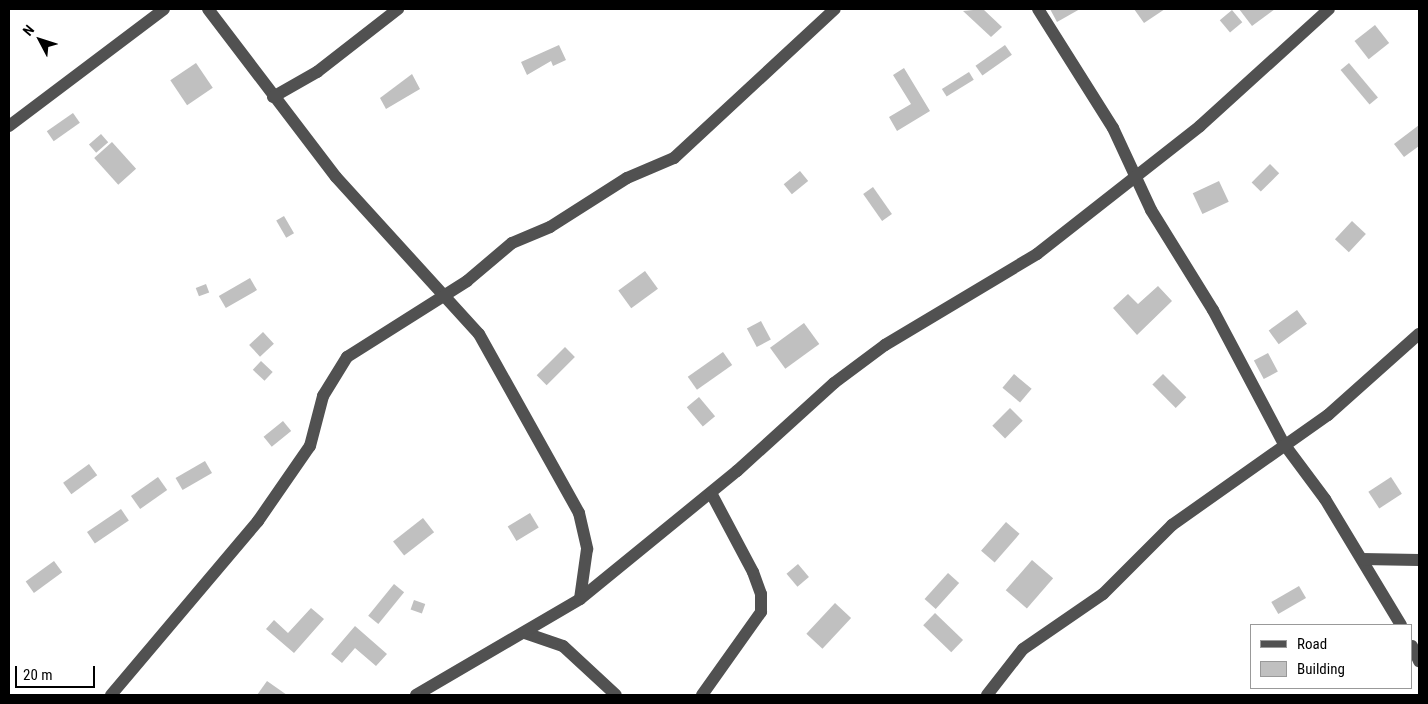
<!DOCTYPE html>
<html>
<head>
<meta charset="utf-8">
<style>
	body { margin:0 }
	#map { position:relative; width:1428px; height:704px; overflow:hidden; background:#fff; font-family:"Roboto Condensed",sans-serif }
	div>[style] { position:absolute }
	.building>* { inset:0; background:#c0c0c0; transform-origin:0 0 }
	.minor>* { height:12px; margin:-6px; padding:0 6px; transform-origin:6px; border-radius:6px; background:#515151 }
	span { translate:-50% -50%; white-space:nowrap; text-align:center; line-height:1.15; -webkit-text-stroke:4px #fff; paint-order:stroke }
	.frame { position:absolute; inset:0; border:10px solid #000; pointer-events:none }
	.legend { position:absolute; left:1250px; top:624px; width:162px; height:65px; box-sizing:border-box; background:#fff; border:1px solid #999; margin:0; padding:6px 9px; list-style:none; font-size:15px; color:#000 }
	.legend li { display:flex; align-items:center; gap:10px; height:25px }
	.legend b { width:25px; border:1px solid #999 }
	.north { position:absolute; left:15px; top:15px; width:50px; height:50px; -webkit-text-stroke:4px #fff; paint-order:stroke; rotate:310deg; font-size:14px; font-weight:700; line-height:20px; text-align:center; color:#000 }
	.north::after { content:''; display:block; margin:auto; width:18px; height:22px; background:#000; clip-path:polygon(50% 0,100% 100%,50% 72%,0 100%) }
	.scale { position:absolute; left:15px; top:666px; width:80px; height:22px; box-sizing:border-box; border:2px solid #000; border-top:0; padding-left:6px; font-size:15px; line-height:18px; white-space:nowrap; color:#000; -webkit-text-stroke:4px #fff; paint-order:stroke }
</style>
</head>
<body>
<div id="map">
	<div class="building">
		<div style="clip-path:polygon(983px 9px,1002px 27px,991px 37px,963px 11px)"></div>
		<div style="clip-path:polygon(1050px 9px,1080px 9px,1057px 22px)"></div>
		<div style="clip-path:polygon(1134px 9px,1165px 9px,1144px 23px)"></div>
		<div style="clip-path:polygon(1239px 9px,1275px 9px,1252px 26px)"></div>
		<div style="left:1232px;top:10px;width:16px;height:16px;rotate:50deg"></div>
		<div style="left:1375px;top:25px;width:23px;height:26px;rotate:52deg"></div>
		<div style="clip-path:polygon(559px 45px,566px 60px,553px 66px,551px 61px,527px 75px,521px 62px)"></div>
		<div style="left:1005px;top:45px;width:12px;height:36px;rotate:55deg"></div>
		<div style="left:196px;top:63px;width:30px;height:31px;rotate:56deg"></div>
		<div style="left:1349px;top:63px;width:45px;height:11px;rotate:50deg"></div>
		<div style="clip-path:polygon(904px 68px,930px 111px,897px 131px,889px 117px,911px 104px,893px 75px)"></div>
		<div style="left:969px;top:72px;width:9px;height:32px;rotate:58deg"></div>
		<div style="clip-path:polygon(412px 74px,420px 89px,386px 109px,380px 98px)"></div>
		<div style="left:73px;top:113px;width:12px;height:32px;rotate:55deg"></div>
		<div style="clip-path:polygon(1419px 125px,1419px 146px,1404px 157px,1394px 144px)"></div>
		<div style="left:101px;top:134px;width:11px;height:16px;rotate:49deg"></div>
		<div style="left:112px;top:142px;width:36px;height:24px;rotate:48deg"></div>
		<div style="left:1270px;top:164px;width:13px;height:26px;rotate:45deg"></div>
		<div style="left:800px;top:171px;width:13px;height:21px;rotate:51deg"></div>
		<div style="left:1219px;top:181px;width:23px;height:29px;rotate:65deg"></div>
		<div style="left:873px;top:187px;width:33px;height:12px;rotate:55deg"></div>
		<div style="left:284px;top:216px;width:20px;height:9px;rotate:60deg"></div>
		<div style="left:1352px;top:221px;width:19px;height:25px;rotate:43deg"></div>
		<div style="left:645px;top:271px;width:22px;height:33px;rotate:54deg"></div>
		<div style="left:250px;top:278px;width:14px;height:36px;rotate:60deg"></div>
		<div style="left:206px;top:284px;width:9px;height:11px;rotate:69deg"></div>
		<div style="clip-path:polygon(1158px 286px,1172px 301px,1137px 335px,1113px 308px,1128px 294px,1138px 304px)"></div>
		<div style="left:1297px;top:310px;width:17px;height:35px;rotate:54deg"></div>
		<div style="left:761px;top:321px;width:21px;height:16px;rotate:62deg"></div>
		<div style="left:804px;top:323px;width:26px;height:42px;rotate:54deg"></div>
		<div style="left:263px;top:332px;width:16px;height:19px;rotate:47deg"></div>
		<div style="left:565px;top:347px;width:14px;height:40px;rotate:45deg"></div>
		<div style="left:723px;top:352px;width:16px;height:43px;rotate:55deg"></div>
		<div style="left:1268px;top:353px;width:21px;height:16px;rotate:62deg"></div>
		<div style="left:261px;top:361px;width:16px;height:12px;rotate:43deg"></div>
		<div style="left:1014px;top:374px;width:23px;height:18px;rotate:40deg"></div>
		<div style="left:1163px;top:374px;width:33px;height:15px;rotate:45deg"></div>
		<div style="left:699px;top:397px;width:25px;height:16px;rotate:50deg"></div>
		<div style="left:1010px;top:408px;width:18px;height:25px;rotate:45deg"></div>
		<div style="left:283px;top:421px;width:13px;height:25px;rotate:51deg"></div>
		<div style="left:205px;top:461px;width:14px;height:34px;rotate:60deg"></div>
		<div style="left:89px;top:464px;width:14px;height:32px;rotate:54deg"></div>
		<div style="left:158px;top:477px;width:16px;height:33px;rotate:55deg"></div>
		<div style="left:1391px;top:477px;width:20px;height:27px;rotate:57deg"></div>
		<div style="left:121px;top:509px;width:14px;height:41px;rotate:56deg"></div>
		<div style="left:530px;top:513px;width:17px;height:26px;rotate:59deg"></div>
		<div style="left:423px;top:518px;width:18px;height:38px;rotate:52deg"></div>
		<div style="left:1006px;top:522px;width:18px;height:38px;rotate:41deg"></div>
		<div style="left:1032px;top:560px;width:28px;height:40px;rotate:41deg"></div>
		<div style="left:54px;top:561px;width:14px;height:35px;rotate:54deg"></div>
		<div style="left:798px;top:564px;width:17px;height:15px;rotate:50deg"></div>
		<div style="left:948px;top:573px;width:15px;height:35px;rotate:42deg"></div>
		<div style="left:394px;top:584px;width:13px;height:41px;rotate:39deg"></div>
		<div style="left:1299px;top:586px;width:14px;height:32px;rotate:60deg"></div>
		<div style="left:414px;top:600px;width:12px;height:10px;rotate:20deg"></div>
		<div style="left:835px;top:603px;width:22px;height:42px;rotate:43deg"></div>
		<div style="clip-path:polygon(311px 608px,324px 619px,294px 653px,266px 629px,274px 620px,288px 633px)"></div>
		<div style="left:935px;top:613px;width:39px;height:17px;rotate:44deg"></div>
		<div style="clip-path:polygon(355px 626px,387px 654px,376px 666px,355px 648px,342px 663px,331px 654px)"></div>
		<div style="clip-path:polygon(267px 681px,287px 695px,257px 695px)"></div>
	</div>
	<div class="minor">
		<div style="left:208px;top:9px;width:211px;rotate:52.7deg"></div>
		<div style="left:336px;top:177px;width:212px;rotate:47.7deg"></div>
		<div style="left:479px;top:334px;width:205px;rotate:60.8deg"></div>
		<div style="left:579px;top:513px;width:37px;rotate:77deg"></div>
		<div style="left:587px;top:549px;width:50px;rotate:98deg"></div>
		<div style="left:1038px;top:9px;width:141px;rotate:57.8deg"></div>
		<div style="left:1113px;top:128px;width:90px;rotate:65.1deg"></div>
		<div style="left:1151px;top:210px;width:118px;rotate:58.2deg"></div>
		<div style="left:1213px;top:310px;width:152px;rotate:62.1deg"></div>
		<div style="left:1284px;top:444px;width:69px;rotate:53.3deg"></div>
		<div style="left:1325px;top:499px;width:147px;rotate:58.9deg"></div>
		<div style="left:273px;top:97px;width:51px;rotate:-29.6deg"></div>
		<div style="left:317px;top:72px;width:103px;rotate:-37.9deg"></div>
		<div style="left:9px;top:126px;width:194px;rotate:-37deg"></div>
		<div style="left:1362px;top:559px;width:57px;rotate:1deg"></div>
		<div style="left:525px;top:633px;width:40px;rotate:18.9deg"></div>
		<div style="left:563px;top:646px;width:72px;rotate:42.8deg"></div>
		<div style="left:1412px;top:646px;width:17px;rotate:65deg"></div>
		<div style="left:111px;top:695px;width:228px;rotate:-49.8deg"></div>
		<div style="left:258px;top:521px;width:91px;rotate:-55.3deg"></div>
		<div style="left:310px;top:446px;width:52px;rotate:-75.4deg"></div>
		<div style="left:323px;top:396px;width:46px;rotate:-58.4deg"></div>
		<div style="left:347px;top:357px;width:142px;rotate:-32.3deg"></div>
		<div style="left:467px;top:281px;width:59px;rotate:-40.2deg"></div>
		<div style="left:512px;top:243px;width:41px;rotate:-22.8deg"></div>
		<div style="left:550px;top:227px;width:91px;rotate:-32.5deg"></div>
		<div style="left:627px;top:178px;width:51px;rotate:-23.1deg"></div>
		<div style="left:674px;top:158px;width:219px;rotate:-42.8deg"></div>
		<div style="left:416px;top:695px;width:190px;rotate:-30.3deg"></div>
		<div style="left:580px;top:599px;width:203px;rotate:-39.2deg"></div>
		<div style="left:737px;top:471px;width:131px;rotate:-42.2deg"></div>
		<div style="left:834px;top:383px;width:64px;rotate:-36.7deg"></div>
		<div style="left:885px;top:345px;width:177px;rotate:-30.9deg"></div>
		<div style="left:1037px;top:254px;width:207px;rotate:-38.1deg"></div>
		<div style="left:1200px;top:126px;width:174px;rotate:-42.2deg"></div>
		<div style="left:702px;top:695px;width:102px;rotate:-54.6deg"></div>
		<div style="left:761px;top:612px;width:18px;rotate:-90deg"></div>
		<div style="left:761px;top:594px;width:23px;rotate:-110deg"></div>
		<div style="left:753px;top:572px;width:89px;rotate:-118deg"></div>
		<div style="left:987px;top:695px;width:58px;rotate:-52deg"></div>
		<div style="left:1023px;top:649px;width:97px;rotate:-34.5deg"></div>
		<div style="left:1103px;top:594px;width:98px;rotate:-45deg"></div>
		<div style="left:1172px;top:525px;width:191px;rotate:-35.2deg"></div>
		<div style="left:1328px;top:415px;width:122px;rotate:-41.7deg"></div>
	</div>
	<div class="frame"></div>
	<ul class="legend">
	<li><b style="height:6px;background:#515151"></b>Road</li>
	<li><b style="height:14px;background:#c0c0c0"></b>Building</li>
	</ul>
	<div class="north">N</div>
	<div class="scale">20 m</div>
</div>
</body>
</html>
